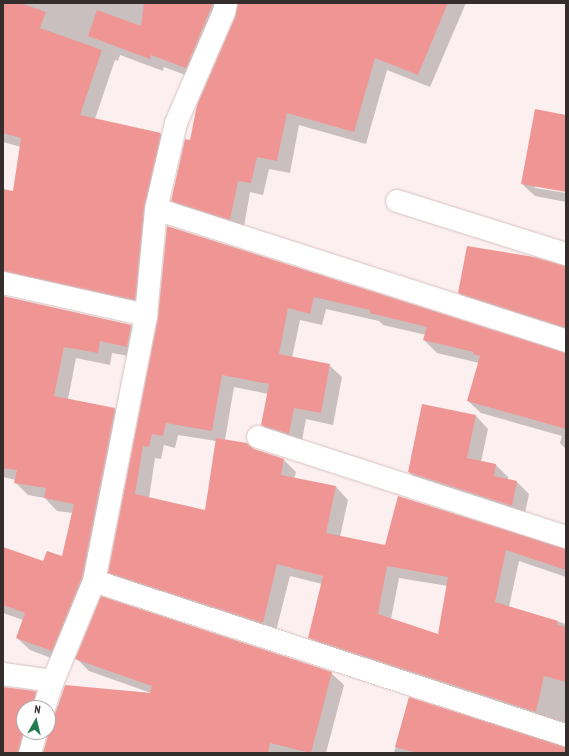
<!DOCTYPE html>
<html>
<head>
<meta charset="utf-8">
<style>
	body { margin:0 }
	#map { position:relative; width:569px; height:756px; overflow:hidden; background:#fcefef; font-family:"PT Sans Narrow",sans-serif }
	div>[style] { position:absolute }
	.shadow>* { inset:0; background:#0003 }
	.building>* { inset:0; background:#ef9694 }
	.roads { filter:drop-shadow(0 0 1px #d5c1c0) drop-shadow(0 0 1px #d5c1c0) }
	.minor>* { height:22px; margin:-11px; padding:0 11px; transform-origin:11px; border-radius:11px; background:#fff }
	span { translate:-50% -50%; white-space:nowrap; text-align:center; line-height:1.15; -webkit-text-stroke:3px #fff; paint-order:stroke }
	.frame { position:absolute; inset:0; border:4px solid #352d2c; pointer-events:none }
	.north { position:absolute; left:16px; top:700px; width:40px; height:40px; box-sizing:border-box; background:#fff; border:1px solid #aeabab; border-radius:50%; rotate:8deg; font-size:11px; font-weight:700; line-height:16px; text-align:center; color:#352d2c }
	.north::after { content:''; display:block; margin:auto; width:14px; height:18px; background:#247c50; clip-path:polygon(50% 0,100% 100%,50% 72%,0 100%) }
</style>
</head>
<body>
<div id="map">
	<div class="shadow">
		<div style="clip-path:polygon(3px 3px,238px 3px,235px 3px,199px 80px,164px 67px,163px 71px,120px 55px,118px 61px,115px 60px,95px 119px,160px 134px,173px 146px,147px 312px,3px 293px,3px 190px,14px 192px,21px 147px,3px 142px)"></div>
		<div style="clip-path:polygon(239px 3px,466px 3px,430px 87px,387px 70px,366px 144px,299px 125px,290px 173px,269px 169px,263px 195px,250px 192px,243px 232px,184px 213px,172px 200px,191px 141px,237px 15px)"></div>
		<div style="clip-path:polygon(566px 116px,566px 191px,535px 186px,535px 188px,566px 193px,566px 202px,535px 196px,522px 184px)"></div>
		<div style="clip-path:polygon(evenodd,168px 227px,566px 354px,566px 449px,560px 443px,562px 436px,481px 413px,468px 401px,479px 363px,437px 353px,424px 340px,426px 335px,383px 325px,379px 321px,326px 309px,322px 325px,300px 320px,292px 358px,329px 365px,342px 377px,333px 425px,306px 419px,301px 446px,275px 437px,262px 425px,268px 394px,234px 387px,225px 440px,283px 459px,296px 472px,294px 479px,336px 487px,348px 500px,340px 537px,386px 546px,566px 550px,566px 577px,519px 561px,509px 607px,566px 624px,566px 730px,322px 650px,309px 637px,322px 584px,290px 576px,275px 635px,122px 585px,109px 572px,159px 318px,168px 227px,178px 435px,216px 441px,206px 511px,149px 498px,155px 458px,161px 459px,164px 445px,175px 448px,178px 435px,168px 227px,399px 578px,448px 586px,439px 635px,391px 619px,399px 578px)"></div>
		<div style="clip-path:polygon(566px 266px,566px 336px,471px 305px,459px 293px)"></div>
		<div style="clip-path:polygon(3px 297px,131px 325px,143px 338px,139px 358px,112px 353px,110px 365px,76px 358px,68px 399px,115px 409px,127px 421px,64px 663px,30px 650px,17px 638px,23px 620px,3px 613px,3px 548px,44px 562px,63px 558px,73px 513px,57px 511px,45px 498px,28px 495px,15px 482px,16px 480px,3px 477px)"></div>
		<div style="clip-path:polygon(423px 405px,476px 416px,488px 429px,481px 462px,496px 465px,508px 477px,508px 480px,517px 482px,529px 494px,524px 518px,421px 485px,409px 472px)"></div>
		<div style="clip-path:polygon(77px 659px,331px 673px,344px 685px,326px 753px,43px 753px,49px 735px,48px 721px,53px 718px,66px 686px,151px 693px,89px 671px)"></div>
		<div style="clip-path:polygon(3px 688px,36px 692px,48px 705px,47px 708px,24px 708px,24px 732px,46px 732px,33px 753px,3px 753px)"></div>
		<div style="clip-path:polygon(409px 698px,566px 748px,566px 753px,394px 753px)"></div>
	</div>
	<div class="building">
		<div style="clip-path:polygon(3px 3px,20px 3px,46px 12px,40px 28px,102px 50px,80px 115px,161px 133px,144px 208px,135px 300px,3px 271px,3px 189px,13px 191px,21px 138px,3px 133px)"></div>
		<div style="clip-path:polygon(144px 3px,213px 3px,186px 68px,151px 55px,150px 59px,88px 36px,97px 10px,141px 26px)"></div>
		<div style="clip-path:polygon(238px 3px,448px 3px,418px 75px,375px 58px,354px 132px,287px 113px,277px 161px,257px 157px,251px 183px,238px 181px,230px 220px,171px 201px,185px 139px,190px 140px,197px 105px,235px 17px)"></div>
		<div style="clip-path:polygon(535px 109px,566px 115px,566px 192px,521px 184px)"></div>
		<div style="clip-path:polygon(evenodd,167px 226px,566px 353px,566px 429px,467px 401px,480px 356px,473px 354px,474px 352px,423px 340px,427px 327px,370px 313px,370px 310px,314px 297px,310px 314px,288px 308px,279px 354px,330px 364px,321px 413px,294px 408px,289px 434px,261px 425px,269px 384px,222px 375px,212px 431px,166px 423px,163px 436px,152px 434px,149px 447px,143px 446px,135px 494px,205px 510px,216px 438px,247px 443px,254px 449px,284px 459px,281px 475px,336px 486px,326px 533px,385px 545px,398px 496px,566px 549px,566px 570px,506px 550px,495px 602px,558px 621px,557px 625px,566px 627px,566px 682px,544px 676px,536px 712px,308px 638px,323px 576px,277px 564px,263px 623px,108px 573px,158px 317px,167px 226px,387px 566px,448px 577px,438px 634px,378px 614px,387px 566px)"></div>
		<div style="clip-path:polygon(467px 246px,534px 257px,566px 266px,566px 328px,458px 293px)"></div>
		<div style="clip-path:polygon(3px 296px,131px 325px,127px 347px,100px 341px,98px 353px,64px 347px,54px 396px,115px 408px,82px 577px,52px 651px,16px 638px,25px 613px,3px 605px,3px 547px,43px 561px,47px 551px,62px 556px,74px 504px,44px 498px,46px 488px,14px 483px,17px 470px,3px 468px)"></div>
		<div style="clip-path:polygon(422px 404px,476px 415px,467px 458px,496px 464px,494px 476px,517px 481px,512px 506px,408px 472px)"></div>
		<div style="clip-path:polygon(101px 596px,332px 672px,311px 753px,270px 743px,268px 753px,43px 753px,48px 735px,48px 720px,56px 712px,65px 685px,150px 693px,152px 686px,75px 659px)"></div>
		<div style="clip-path:polygon(3px 687px,36px 691px,32px 708px,24px 708px,24px 729px,18px 753px,3px 753px)"></div>
		<div style="clip-path:polygon(409px 697px,566px 747px,566px 753px,418px 753px,395px 747px)"></div>
	</div>
	<div class="roads">
		<div class="minor">
			<div style="left:397px;top:201px;width:177px;rotate:17.4deg"></div>
			<div style="left:156px;top:209px;width:431px;rotate:17.8deg"></div>
			<div style="left:3px;top:283px;width:147px;rotate:12.6deg"></div>
			<div style="left:258px;top:437px;width:324px;rotate:18deg"></div>
			<div style="left:94px;top:581px;width:496px;rotate:18.1deg"></div>
			<div style="left:3px;top:674px;width:50px;rotate:8deg"></div>
			<div style="left:44px;top:708px;width:28px;rotate:-72deg"></div>
			<div style="left:53px;top:681px;width:108px;rotate:-67.7deg"></div>
			<div style="left:94px;top:581px;width:271px;rotate:-78.9deg"></div>
			<div style="left:146px;top:315px;width:106px;rotate:-84.6deg"></div>
			<div style="left:156px;top:209px;width:88px;rotate:-76.9deg"></div>
			<div style="left:176px;top:123px;width:121px;rotate:-66.6deg"></div>
			<div style="left:224px;top:12px;width:9px;rotate:-77deg"></div>
			<div style="left:30px;top:753px;width:22px;rotate:-74deg"></div>
		</div>
	</div>
	<div class="frame"></div>
	<div class="north">N</div>
</div>
</body>
</html>
